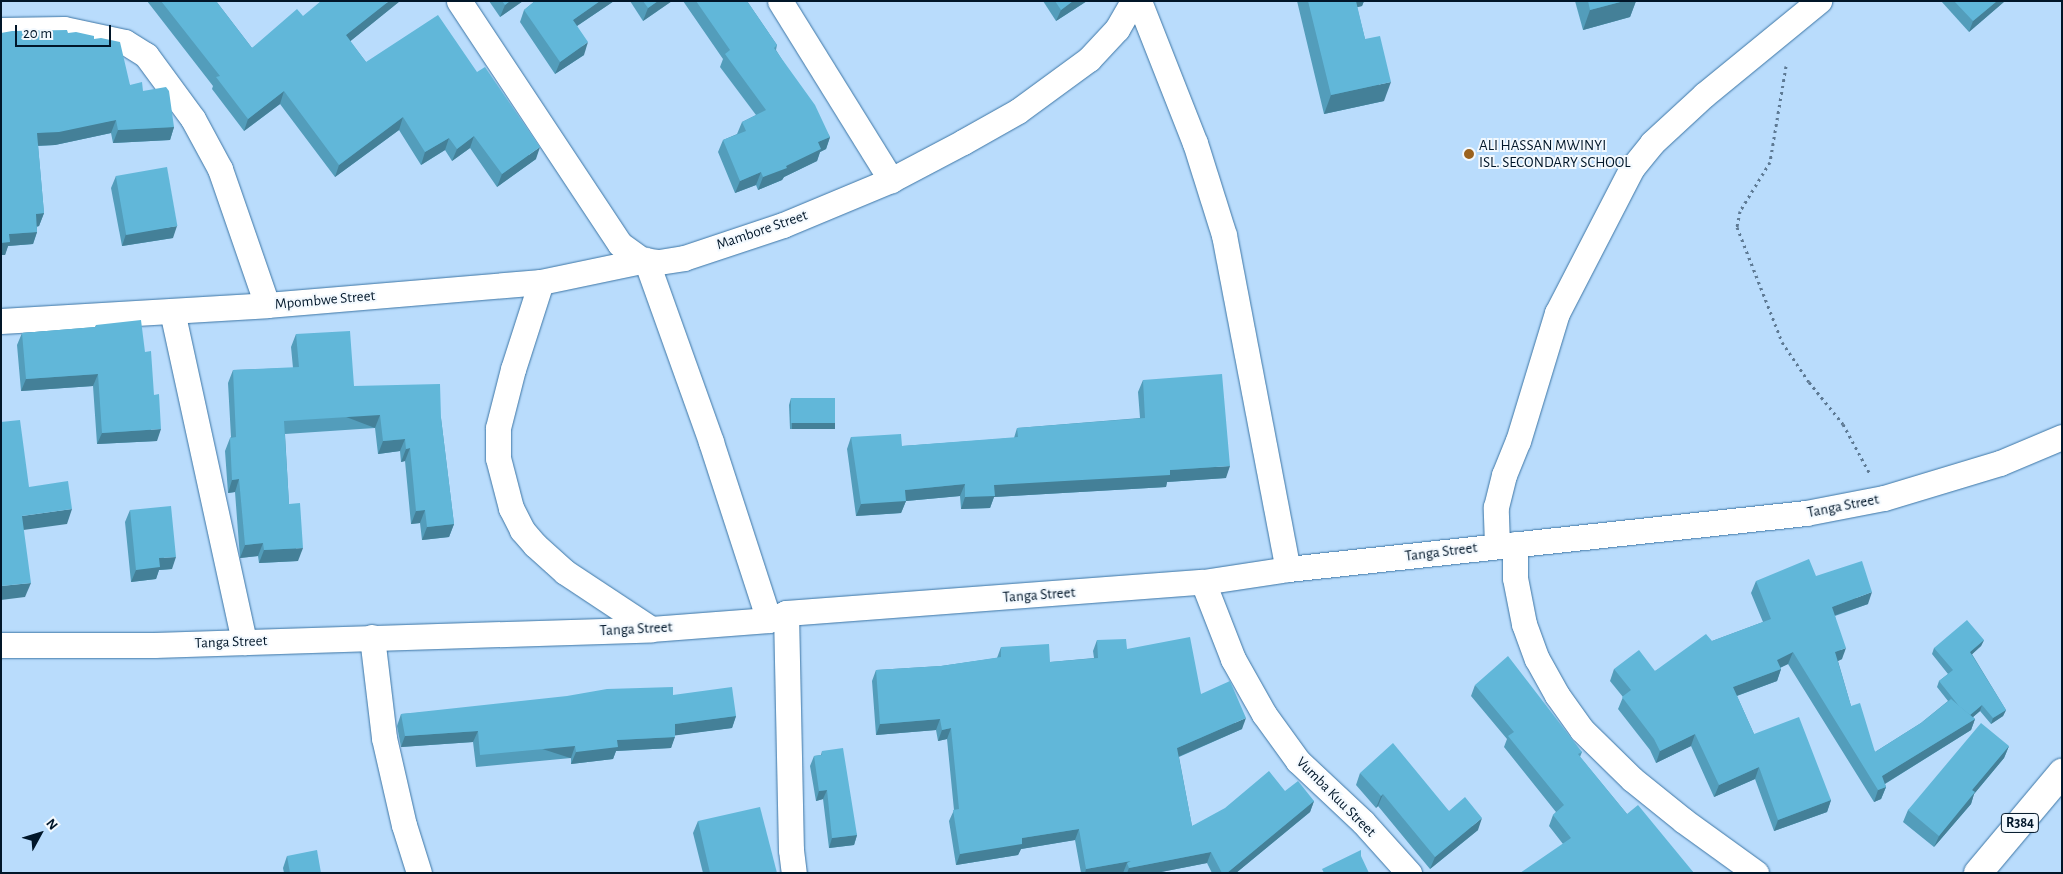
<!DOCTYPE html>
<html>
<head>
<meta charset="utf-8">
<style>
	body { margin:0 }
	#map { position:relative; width:2063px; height:874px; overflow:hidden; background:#b9dcfc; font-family:"Alegreya Sans",sans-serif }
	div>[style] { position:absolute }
	.path>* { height:3px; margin-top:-1.5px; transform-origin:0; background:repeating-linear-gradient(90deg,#5e7a94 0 2.5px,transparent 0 6.5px) }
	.roads { filter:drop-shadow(0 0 1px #3c75a5) drop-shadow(0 0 1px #3c75a5) }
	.minor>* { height:25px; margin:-12.5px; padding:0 12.5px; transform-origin:12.5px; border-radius:12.5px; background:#fff }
	.primary>* { height:28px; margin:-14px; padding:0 14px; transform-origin:14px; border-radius:14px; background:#fff }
	.wall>* { inset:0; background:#539dbb }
	.shaded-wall>* { inset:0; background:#448098; transform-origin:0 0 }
	.building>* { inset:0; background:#61b7d9; transform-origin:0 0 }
	.dots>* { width:14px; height:14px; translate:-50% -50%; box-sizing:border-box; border:2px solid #f3f9fe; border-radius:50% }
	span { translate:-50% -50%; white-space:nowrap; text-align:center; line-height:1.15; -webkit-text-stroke:4px #f3f9fe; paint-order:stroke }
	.shield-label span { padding:1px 4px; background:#f3f9fe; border:1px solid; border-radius:4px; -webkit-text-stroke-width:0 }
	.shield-label { font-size:14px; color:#011629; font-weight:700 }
	.poi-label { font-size:15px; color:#011629 }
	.left { translate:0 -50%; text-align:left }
	.street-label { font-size:15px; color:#011629 }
	.frame { position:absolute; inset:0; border:2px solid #011629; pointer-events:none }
	.north { position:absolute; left:15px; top:809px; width:50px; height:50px; -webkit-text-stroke:4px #f3f9fe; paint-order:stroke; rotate:51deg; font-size:14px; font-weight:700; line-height:20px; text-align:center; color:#011629 }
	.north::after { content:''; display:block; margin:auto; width:18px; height:22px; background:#011629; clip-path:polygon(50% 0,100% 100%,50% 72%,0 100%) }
	.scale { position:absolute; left:15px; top:25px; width:96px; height:22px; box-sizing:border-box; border:2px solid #011629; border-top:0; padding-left:6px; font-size:15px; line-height:18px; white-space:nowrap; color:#011629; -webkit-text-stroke:4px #f3f9fe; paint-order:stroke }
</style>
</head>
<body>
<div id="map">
	<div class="path">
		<div style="left:1786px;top:66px;width:97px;rotate:99.5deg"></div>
		<div style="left:1770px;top:162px;width:57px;rotate:121.5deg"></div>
		<div style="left:1740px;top:211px;width:16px;rotate:101deg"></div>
		<div style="left:1737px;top:227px;width:123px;rotate:68.6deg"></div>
		<div style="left:1782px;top:342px;width:48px;rotate:56deg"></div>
		<div style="left:1809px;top:382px;width:54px;rotate:51deg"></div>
		<div style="left:1843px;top:424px;width:55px;rotate:61.6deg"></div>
	</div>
	<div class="roads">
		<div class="minor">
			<div style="left:459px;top:1px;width:291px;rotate:56.5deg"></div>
			<div style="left:620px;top:244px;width:27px;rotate:36deg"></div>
			<div style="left:642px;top:260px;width:17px;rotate:7deg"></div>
			<div style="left:659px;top:262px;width:25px;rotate:-9deg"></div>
			<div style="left:684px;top:258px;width:104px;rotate:-18.4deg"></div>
			<div style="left:783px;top:225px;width:117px;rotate:-22.6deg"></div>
			<div style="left:891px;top:180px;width:81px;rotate:-27.8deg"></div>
			<div style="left:963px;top:142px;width:63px;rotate:-29.4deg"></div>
			<div style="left:1018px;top:111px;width:88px;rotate:-36.2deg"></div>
			<div style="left:1089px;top:59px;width:41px;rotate:-47deg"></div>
			<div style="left:1117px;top:29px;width:32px;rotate:-60deg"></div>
			<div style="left:780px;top:1px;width:211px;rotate:58.2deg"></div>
			<div style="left:1139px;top:1px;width:153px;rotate:68.5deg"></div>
			<div style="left:1195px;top:143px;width:96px;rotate:72.5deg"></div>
			<div style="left:1224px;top:235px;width:340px;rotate:79.2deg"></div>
			<div style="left:1px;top:30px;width:63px;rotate:-0.9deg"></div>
			<div style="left:64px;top:29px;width:62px;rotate:12deg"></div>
			<div style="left:125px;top:42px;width:25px;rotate:32deg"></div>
			<div style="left:146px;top:55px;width:79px;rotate:53.7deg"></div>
			<div style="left:193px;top:119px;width:57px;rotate:61.6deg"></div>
			<div style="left:220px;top:169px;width:144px;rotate:70.9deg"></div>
			<div style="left:541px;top:282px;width:91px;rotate:107.8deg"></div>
			<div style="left:513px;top:369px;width:61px;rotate:104.3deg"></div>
			<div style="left:498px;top:428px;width:30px;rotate:90deg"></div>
			<div style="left:498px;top:458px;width:52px;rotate:75.4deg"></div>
			<div style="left:511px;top:508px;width:25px;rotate:63deg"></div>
			<div style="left:522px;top:530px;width:20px;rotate:49deg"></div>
			<div style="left:535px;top:545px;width:40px;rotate:42deg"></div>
			<div style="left:565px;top:572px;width:103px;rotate:33.5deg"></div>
			<div style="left:172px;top:311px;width:339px;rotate:77.7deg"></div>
			<div style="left:1px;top:321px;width:266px;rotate:-3.4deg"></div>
			<div style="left:267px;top:305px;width:275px;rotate:-4.8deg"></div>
			<div style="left:541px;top:282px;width:107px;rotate:-11.8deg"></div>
			<div style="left:646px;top:260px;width:193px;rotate:70.3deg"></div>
			<div style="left:711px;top:442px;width:187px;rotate:72deg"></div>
			<div style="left:1515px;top:544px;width:34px;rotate:90deg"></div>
			<div style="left:1515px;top:578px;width:47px;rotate:78.9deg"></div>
			<div style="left:1524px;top:624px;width:37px;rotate:70deg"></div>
			<div style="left:1537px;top:659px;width:41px;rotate:60.9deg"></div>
			<div style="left:1557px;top:695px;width:43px;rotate:54.5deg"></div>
			<div style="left:1582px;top:730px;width:70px;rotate:44.4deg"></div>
			<div style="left:1632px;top:779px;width:67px;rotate:38.9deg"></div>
			<div style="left:1684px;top:821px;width:89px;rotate:35.8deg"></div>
			<div style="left:1497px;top:545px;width:38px;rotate:-92deg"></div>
			<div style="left:1496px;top:507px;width:33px;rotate:-76deg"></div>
			<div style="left:1504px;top:475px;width:37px;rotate:-68deg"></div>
			<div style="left:1518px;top:441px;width:134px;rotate:-73.1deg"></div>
			<div style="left:1557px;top:313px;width:163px;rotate:-62.7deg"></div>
			<div style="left:1632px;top:168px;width:32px;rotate:-51deg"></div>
			<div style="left:1652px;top:143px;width:71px;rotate:-42.7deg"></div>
			<div style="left:1704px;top:95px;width:149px;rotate:-39.3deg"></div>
			<div style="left:1203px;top:582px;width:83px;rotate:68.7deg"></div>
			<div style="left:1233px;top:659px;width:63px;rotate:60.6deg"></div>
			<div style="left:1264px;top:714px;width:58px;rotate:54.1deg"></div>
			<div style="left:1298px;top:761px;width:89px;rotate:43.2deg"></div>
			<div style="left:1363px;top:822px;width:69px;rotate:48deg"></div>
			<div style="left:786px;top:613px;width:237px;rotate:88.8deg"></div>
			<div style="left:791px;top:850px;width:23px;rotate:83deg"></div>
			<div style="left:372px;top:637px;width:102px;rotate:83.2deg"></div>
			<div style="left:384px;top:738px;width:89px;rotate:77.1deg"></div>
			<div style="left:404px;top:825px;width:50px;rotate:72.6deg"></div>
			<div style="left:1px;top:645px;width:153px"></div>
			<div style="left:154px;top:645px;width:497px;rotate:-1.8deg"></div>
			<div style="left:651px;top:629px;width:118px;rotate:-4.4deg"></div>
			<div style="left:769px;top:620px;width:18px;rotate:-22deg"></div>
			<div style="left:786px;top:613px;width:418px;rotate:-4.3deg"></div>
			<div style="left:1203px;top:582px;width:86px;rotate:-8.7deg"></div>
			<div style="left:1288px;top:569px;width:521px;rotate:-6.17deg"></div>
			<div style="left:1806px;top:513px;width:79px;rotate:-10.9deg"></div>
			<div style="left:1884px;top:498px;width:121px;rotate:-16.8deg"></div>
			<div style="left:2000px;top:463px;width:67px;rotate:-22.8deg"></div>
		</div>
		<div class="primary">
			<div style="left:1978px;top:873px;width:131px;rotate:-50deg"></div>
		</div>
	</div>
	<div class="wall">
		<div style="clip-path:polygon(147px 1px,216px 1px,252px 48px,303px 16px,400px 1px,350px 41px,366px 62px,536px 159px,497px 187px,470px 148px,452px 161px,445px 150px,421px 165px,399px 130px,335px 177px,280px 104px,244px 131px,212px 89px,213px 86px)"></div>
		<div style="clip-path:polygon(489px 1px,523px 1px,500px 17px)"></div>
		<div style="clip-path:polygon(535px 1px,614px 1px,577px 26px,584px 55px,555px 74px,520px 22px,524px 10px)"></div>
		<div style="clip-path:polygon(630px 1px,672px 1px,643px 21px)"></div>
		<div style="clip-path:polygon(683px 1px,747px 1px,777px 45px,776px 50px,830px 137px,826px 149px,820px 152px,817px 161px,784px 177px,782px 180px,758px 190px,756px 185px,735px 193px,718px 152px,723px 140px,737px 134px,742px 122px,756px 115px,720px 67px,723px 59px)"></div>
		<div style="clip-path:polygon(1043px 1px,1087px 1px,1056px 21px)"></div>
		<div style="clip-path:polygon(1297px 1px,1364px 1px,1362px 6px,1357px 7px,1365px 39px,1384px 101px,1324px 114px)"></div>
		<div style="clip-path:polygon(1575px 1px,1636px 1px,1630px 17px,1583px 30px)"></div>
		<div style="clip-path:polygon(1941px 1px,2005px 1px,1969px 32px)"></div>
		<div style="clip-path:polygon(1px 33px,68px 33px,94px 39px,130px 85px,143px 91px,174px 127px,170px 140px,113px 143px,111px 133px,55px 145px,38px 146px,44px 213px,39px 226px,37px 227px,37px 232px,33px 244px,8px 246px,5px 255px,1px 255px)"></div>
		<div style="clip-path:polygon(116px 176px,173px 238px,122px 246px,111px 188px)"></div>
		<div style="clip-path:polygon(96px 325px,157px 441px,97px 444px,93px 386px,21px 391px,17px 345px,22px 333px,95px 327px)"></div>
		<div style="clip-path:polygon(296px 334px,354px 386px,441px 418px,454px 524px,449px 537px,422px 540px,420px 523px,411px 524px,405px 461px,401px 462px,400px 451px,378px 454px,375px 428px,285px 434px,289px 504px,298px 561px,259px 563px,258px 556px,240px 558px,235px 492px,228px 493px,225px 451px,230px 438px,231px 437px,228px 383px,233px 370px,293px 368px,291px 347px)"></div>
		<div style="clip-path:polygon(1143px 380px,1226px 478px,1167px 482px,1166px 487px,994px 497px,990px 508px,961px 509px,960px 496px,906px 501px,901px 513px,856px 516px,847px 449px,851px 437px,902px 446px,1014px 438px,1017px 428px,1140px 418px,1138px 392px)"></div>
		<div style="clip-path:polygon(791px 398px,835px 423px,833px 429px,790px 429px,789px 405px)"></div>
		<div style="clip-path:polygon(130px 510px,172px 569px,159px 570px,156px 579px,131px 582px,125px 522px)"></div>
		<div style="clip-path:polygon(1816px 576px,1868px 604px,1835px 616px,1842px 659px,1838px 661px,1851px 706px,1875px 752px,1921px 723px,1948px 701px,1937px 687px,1939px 681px,1948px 674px,1932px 654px,1934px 648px,1984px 640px,1981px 646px,1972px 654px,2006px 710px,2003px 716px,1991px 724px,1980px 711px,1973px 717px,1975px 719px,1971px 730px,1885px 784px,1886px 787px,1881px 799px,1874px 802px,1788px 664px,1780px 668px,1781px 669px,1777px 681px,1737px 696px,1754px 734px,1831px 800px,1827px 812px,1774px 831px,1755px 779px,1714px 797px,1691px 746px,1656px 763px,1650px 750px,1618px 709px,1623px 697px,1610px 681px,1614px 669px,1655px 671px,1712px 641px,1763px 622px,1751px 593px,1756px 581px)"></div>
		<div style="clip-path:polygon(1097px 640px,1127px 649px,1201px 694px,1242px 729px,1179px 757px,1192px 826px,1285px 791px,1314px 801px,1310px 812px,1236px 873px,1212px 873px,1207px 863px,1156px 873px,1081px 873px,1075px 840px,1021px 849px,1018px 855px,956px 865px,949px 821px,954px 810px,947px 739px,938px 741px,936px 730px,876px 735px,872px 681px,876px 670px,941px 666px,997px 658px,1001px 647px,1050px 662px,1094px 658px,1093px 651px)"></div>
		<div style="clip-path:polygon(1475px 685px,1582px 752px,1580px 757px,1627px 814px,1694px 873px,1563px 844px,1549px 826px,1553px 815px,1556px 812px,1504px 747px,1507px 739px,1471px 696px)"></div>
		<div style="clip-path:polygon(673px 695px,736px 716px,732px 728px,675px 735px,671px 748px,616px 751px,613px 759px,571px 764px,571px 758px,476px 767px,473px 742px,401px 747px,397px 726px,401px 714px)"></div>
		<div style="clip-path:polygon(2009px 746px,2004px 758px,1974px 794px,1971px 804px,1934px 847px,1903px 822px,1908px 810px)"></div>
		<div style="clip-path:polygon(822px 751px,857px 835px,854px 845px,829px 848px,823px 799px,816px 801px,810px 766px,814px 756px,821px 755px)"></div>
		<div style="clip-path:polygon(1360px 773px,1449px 811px,1478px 830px,1430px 869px,1378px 806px,1376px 808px,1356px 785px)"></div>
		<div style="clip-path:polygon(698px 821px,777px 873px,703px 873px,693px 833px)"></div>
		<div style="clip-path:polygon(287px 856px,321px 873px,284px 873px,283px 868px)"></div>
	</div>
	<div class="shaded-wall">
		<div style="clip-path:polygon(389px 1px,400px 1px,342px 48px,346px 35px)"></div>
		<div style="clip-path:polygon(510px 1px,523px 1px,500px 17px,505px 5px)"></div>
		<div style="clip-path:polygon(600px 1px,614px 1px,568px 32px,573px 20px)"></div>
		<div style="clip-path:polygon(658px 1px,672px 1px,643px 21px,648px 8px)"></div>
		<div style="clip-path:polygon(1073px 1px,1087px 1px,1056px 21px,1061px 10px)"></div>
		<div style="clip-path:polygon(1349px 1px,1364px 1px,1362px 6px,1346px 10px)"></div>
		<div style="clip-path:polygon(1624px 1px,1636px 1px,1630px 17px,1583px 30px,1590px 10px)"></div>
		<div style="clip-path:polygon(1997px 1px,2005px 1px,1969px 32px,1973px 21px)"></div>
		<div style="clip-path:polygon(588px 42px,584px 55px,555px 74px,560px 62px)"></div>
		<div style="clip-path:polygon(1391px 82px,1384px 101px,1324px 114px,1331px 95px)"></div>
		<div style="clip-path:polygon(284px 91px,280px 104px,244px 131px,248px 119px)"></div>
		<div style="clip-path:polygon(403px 117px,399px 130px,335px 177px,339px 165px)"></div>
		<div style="clip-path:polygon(116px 120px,111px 133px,55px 145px,32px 146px,37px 133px)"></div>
		<div style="clip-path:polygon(174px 127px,170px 140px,113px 143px,118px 130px)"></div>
		<div style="clip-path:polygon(474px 136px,470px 148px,452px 161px,457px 149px)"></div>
		<div style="clip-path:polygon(830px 137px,826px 149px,820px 152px,817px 161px,784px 177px,782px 180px,758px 190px,763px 177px,786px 166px,818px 142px)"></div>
		<div style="clip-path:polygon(449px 138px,445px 150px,421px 165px,425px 152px)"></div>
		<div style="clip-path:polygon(540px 147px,536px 159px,497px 187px,502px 174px)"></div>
		<div style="clip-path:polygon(761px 172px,756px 185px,735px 193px,740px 181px)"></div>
		<div style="clip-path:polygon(44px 213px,39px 226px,31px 227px,36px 214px)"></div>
		<div style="clip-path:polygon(177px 226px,173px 238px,122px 246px,126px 234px)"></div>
		<div style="clip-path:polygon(37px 232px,33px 244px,8px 246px,5px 255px,1px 255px,1px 243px,9px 234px)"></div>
		<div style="clip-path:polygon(98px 374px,93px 386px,21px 391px,26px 379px)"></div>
		<div style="left:380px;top:415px;width:14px;height:96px;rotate:111deg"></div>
		<div style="left:792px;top:423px;width:43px;height:6px"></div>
		<div style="clip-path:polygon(161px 429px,157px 441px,97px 444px,102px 433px)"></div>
		<div style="clip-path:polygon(405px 439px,400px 451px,378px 454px,383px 441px)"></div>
		<div style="clip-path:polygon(410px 448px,405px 461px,401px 462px,406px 449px)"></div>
		<div style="clip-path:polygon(1230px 466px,1226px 478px,1167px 482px,1166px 487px,994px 497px,990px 508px,961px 509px,965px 497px,994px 485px,1170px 470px)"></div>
		<div style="clip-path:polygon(239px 479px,235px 492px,228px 493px,232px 480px)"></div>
		<div style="clip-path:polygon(965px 484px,960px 496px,906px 501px,901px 513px,856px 516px,861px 504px,905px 490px)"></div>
		<div style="clip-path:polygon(72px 509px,67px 524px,16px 531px,22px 516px)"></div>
		<div style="clip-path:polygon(425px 510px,420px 523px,411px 524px,416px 511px)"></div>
		<div style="clip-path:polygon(454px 524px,449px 537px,422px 540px,427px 527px)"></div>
		<div style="clip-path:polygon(263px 543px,258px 556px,240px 558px,245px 545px)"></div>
		<div style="clip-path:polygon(303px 548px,298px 561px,259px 563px,264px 550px)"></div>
		<div style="clip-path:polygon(176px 557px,172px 569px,159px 570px,156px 579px,131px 582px,136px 570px,159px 558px)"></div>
		<div style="clip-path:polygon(31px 583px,25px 597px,1px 600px,1px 586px)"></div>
		<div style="clip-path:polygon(1872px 592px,1868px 604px,1827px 618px,1832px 607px)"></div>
		<div style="clip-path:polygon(1984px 640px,1981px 646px,1968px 658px,1970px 652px)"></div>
		<div style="clip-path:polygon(1846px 648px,1842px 659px,1831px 664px,1835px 652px)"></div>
		<div style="clip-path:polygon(1793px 652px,1788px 664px,1773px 671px,1777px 660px)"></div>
		<div style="clip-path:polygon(1781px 669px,1777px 681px,1728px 699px,1733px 687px)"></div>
		<div style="clip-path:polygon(1982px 705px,1980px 711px,1966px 723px,1968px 717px)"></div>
		<div style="clip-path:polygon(2006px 710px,2003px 716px,1991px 724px,1993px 718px)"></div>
		<div style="clip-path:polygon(736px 716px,732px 728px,671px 736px,675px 724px)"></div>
		<div style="clip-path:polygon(1246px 718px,1242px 729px,1173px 759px,1177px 748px)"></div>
		<div style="clip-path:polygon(940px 719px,936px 730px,876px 735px,880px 724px)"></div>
		<div style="clip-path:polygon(1975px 719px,1971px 730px,1878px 788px,1882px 776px)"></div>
		<div style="clip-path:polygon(951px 728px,947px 739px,938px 741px,942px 730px)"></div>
		<div style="clip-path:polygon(478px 731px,473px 742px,401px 747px,405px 736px)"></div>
		<div style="clip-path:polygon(1695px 734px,1691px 746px,1656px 763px,1660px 751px)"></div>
		<div style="clip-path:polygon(675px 737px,671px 748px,616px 751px,613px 759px,571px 764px,576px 752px,617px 740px)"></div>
		<div style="left:575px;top:746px;width:13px;height:95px;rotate:108deg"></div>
		<div style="clip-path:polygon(2009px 746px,2004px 758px,1974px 794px,1971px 804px,1934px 847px,1939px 836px,1972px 790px)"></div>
		<div style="clip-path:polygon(1759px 767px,1755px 779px,1714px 797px,1719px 785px)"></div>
		<div style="clip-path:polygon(1886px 787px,1881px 799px,1874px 802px,1878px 790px)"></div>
		<div style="clip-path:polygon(827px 790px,823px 799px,816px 801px,819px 791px)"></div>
		<div style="clip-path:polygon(1383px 794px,1378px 806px,1376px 808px,1381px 796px)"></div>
		<div style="clip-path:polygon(1831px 800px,1827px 812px,1774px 831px,1778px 820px)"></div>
		<div style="clip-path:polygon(1314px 801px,1310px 812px,1236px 873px,1227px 873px)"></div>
		<div style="clip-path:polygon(1482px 818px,1478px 830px,1430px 869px,1435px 857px)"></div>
		<div style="clip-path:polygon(1079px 829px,1075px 840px,1021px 849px,1018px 855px,956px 865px,960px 854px,1022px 838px)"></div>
		<div style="clip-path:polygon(857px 835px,854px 845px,829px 848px,832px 838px)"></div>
		<div style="clip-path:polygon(1211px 852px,1207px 863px,1156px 873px,1127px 873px,1129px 868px)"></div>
		<div style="clip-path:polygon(1131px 861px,1127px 863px,1123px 873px,1085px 873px,1086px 869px)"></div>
	</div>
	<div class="building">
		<div style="clip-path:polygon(161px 1px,216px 1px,252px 48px,297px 9px,303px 16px,321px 1px,330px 1px,331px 2px,333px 1px,389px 1px,346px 35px,366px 62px,438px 15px,477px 72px,485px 67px,540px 147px,502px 174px,474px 136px,457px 149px,449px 138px,425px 152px,403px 117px,339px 165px,284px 91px,248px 119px,216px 77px,220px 76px)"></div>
		<div style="clip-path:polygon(502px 1px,510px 1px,505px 5px)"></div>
		<div style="clip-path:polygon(535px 1px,600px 1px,573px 20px,588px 42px,560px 62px,524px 10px)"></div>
		<div style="clip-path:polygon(643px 1px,658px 1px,648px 8px)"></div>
		<div style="clip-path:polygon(696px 1px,747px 1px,777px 45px,774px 48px,815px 105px,830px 137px,818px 142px,821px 149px,786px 166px,787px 168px,763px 177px,761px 172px,740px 181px,723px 140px,746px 131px,742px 122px,766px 110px,725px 54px,730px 50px)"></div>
		<div style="clip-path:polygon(1055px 1px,1073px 1px,1061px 10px)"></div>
		<div style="clip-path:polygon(1308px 1px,1356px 1px,1365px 39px,1380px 36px,1391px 82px,1331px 95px)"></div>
		<div style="clip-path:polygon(1588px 1px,1624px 1px,1590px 10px)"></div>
		<div style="clip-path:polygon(1954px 1px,1997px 1px,1973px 21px)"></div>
		<div style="clip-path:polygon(67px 30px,68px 33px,76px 32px,94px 36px,94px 39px,101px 38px,120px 42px,130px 85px,142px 82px,143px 91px,166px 87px,169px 91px,174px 127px,118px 130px,116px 120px,59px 132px,37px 133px,44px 213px,36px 214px,37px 232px,9px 234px,10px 242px,1px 243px,1px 33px,12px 31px)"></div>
		<div style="left:167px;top:167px;width:60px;height:52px;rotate:80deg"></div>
		<div style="clip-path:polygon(141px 320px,145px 352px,151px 351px,154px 395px,159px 394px,161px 429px,102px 433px,98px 374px,26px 379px,22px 333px,96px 327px,96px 325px)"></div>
		<div style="clip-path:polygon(350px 331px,354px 386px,440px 384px,441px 418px,454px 524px,427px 527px,425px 510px,416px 511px,410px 448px,406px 449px,405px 439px,383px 441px,380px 415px,284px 421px,289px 504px,300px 503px,303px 548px,264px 550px,263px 543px,245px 545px,239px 479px,232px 480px,230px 438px,236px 437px,233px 370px,299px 367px,296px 334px)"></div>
		<div style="clip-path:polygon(1222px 374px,1230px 466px,1170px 470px,1170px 475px,994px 485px,995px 496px,965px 497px,965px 484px,905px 490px,906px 501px,861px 504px,851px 437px,901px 434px,902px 446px,1018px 437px,1017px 428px,1145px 418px,1143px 380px)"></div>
		<div style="left:791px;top:398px;width:44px;height:25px"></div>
		<div style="clip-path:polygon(20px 420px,29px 487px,68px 481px,72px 509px,22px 516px,31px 583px,1px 586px,1px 422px)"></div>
		<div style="clip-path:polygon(171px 506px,176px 557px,159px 558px,160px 567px,136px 570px,130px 510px)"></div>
		<div style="clip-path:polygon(1809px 559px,1816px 576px,1862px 561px,1872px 592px,1832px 607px,1846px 648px,1835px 652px,1851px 706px,1860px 703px,1875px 752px,1921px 723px,1951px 699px,1975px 719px,1882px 776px,1886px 787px,1878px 790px,1793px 652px,1777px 660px,1781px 669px,1733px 687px,1754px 734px,1799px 717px,1831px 800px,1778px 820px,1759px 767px,1719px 785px,1695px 734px,1660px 751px,1654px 739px,1622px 697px,1631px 690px,1614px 669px,1639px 650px,1655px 671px,1706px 634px,1712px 641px,1771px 619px,1756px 581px)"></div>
		<div style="clip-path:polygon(1967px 620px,1984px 640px,1970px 652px,2006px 710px,1993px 718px,1982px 705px,1970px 715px,1959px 706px,1939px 681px,1953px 670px,1934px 648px)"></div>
		<div style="clip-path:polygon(1190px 637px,1201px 694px,1230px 681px,1246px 718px,1177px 748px,1192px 826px,1225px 808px,1269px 771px,1285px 791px,1298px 781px,1314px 801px,1227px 873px,1222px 873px,1211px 852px,1129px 868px,1127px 863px,1131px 861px,1086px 869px,1079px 829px,1022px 838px,1022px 844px,960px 854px,953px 810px,959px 809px,951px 728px,942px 730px,940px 719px,880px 724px,876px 670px,941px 666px,1001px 657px,1001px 647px,1049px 644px,1050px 662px,1098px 658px,1097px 640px,1126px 639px,1127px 649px)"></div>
		<div style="clip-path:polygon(1508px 656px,1582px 752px,1578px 754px,1627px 814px,1638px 805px,1694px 873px,1520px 873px,1571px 838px,1553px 815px,1564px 805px,1508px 736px,1514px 732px,1475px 685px)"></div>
		<div style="clip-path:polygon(673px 687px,673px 695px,732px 687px,736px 716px,675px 724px,675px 737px,617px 740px,618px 747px,576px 752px,575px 746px,480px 755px,478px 731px,405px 736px,401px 714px,567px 696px,607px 689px)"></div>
		<div style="clip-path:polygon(1981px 723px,2009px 746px,1972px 790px,1975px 792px,1939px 836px,1908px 810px)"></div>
		<div style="clip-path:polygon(1393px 743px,1449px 811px,1465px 797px,1482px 818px,1435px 857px,1383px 794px,1381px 796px,1360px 773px)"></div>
		<div style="clip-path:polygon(843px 748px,857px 835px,832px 838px,827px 790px,819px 791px,814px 756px,822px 755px,822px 751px)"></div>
		<div style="clip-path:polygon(760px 807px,777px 873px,710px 873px,698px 821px)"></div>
		<div style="clip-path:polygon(317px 850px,321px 873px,290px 873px,287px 856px)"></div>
		<div style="clip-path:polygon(1361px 850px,1361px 856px,1369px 873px,1324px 873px,1322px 869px)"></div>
	</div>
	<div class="dots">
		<div style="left:1469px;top:154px;background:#9b631f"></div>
	</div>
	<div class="shield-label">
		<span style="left:2020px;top:823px">R384</span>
	</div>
	<div class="poi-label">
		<span class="left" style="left:1479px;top:154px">ALI HASSAN MWINYI<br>ISL. SECONDARY SCHOOL</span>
	</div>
	<div class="street-label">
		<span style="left:762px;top:230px;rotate:-19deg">Mambore Street</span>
		<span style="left:325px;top:300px;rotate:-5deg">Mpombwe Street</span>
		<span style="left:1843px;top:506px;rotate:-11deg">Tanga Street</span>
		<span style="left:1441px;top:552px;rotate:-7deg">Tanga Street</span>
		<span style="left:1039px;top:595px;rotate:-4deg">Tanga Street</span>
		<span style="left:636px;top:629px;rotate:-3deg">Tanga Street</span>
		<span style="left:231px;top:642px;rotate:-2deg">Tanga Street</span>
		<span style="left:1336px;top:797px;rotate:45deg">Vumba Kuu Street</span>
	</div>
	<div class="frame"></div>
	<div class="north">N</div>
	<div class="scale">20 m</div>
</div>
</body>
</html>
